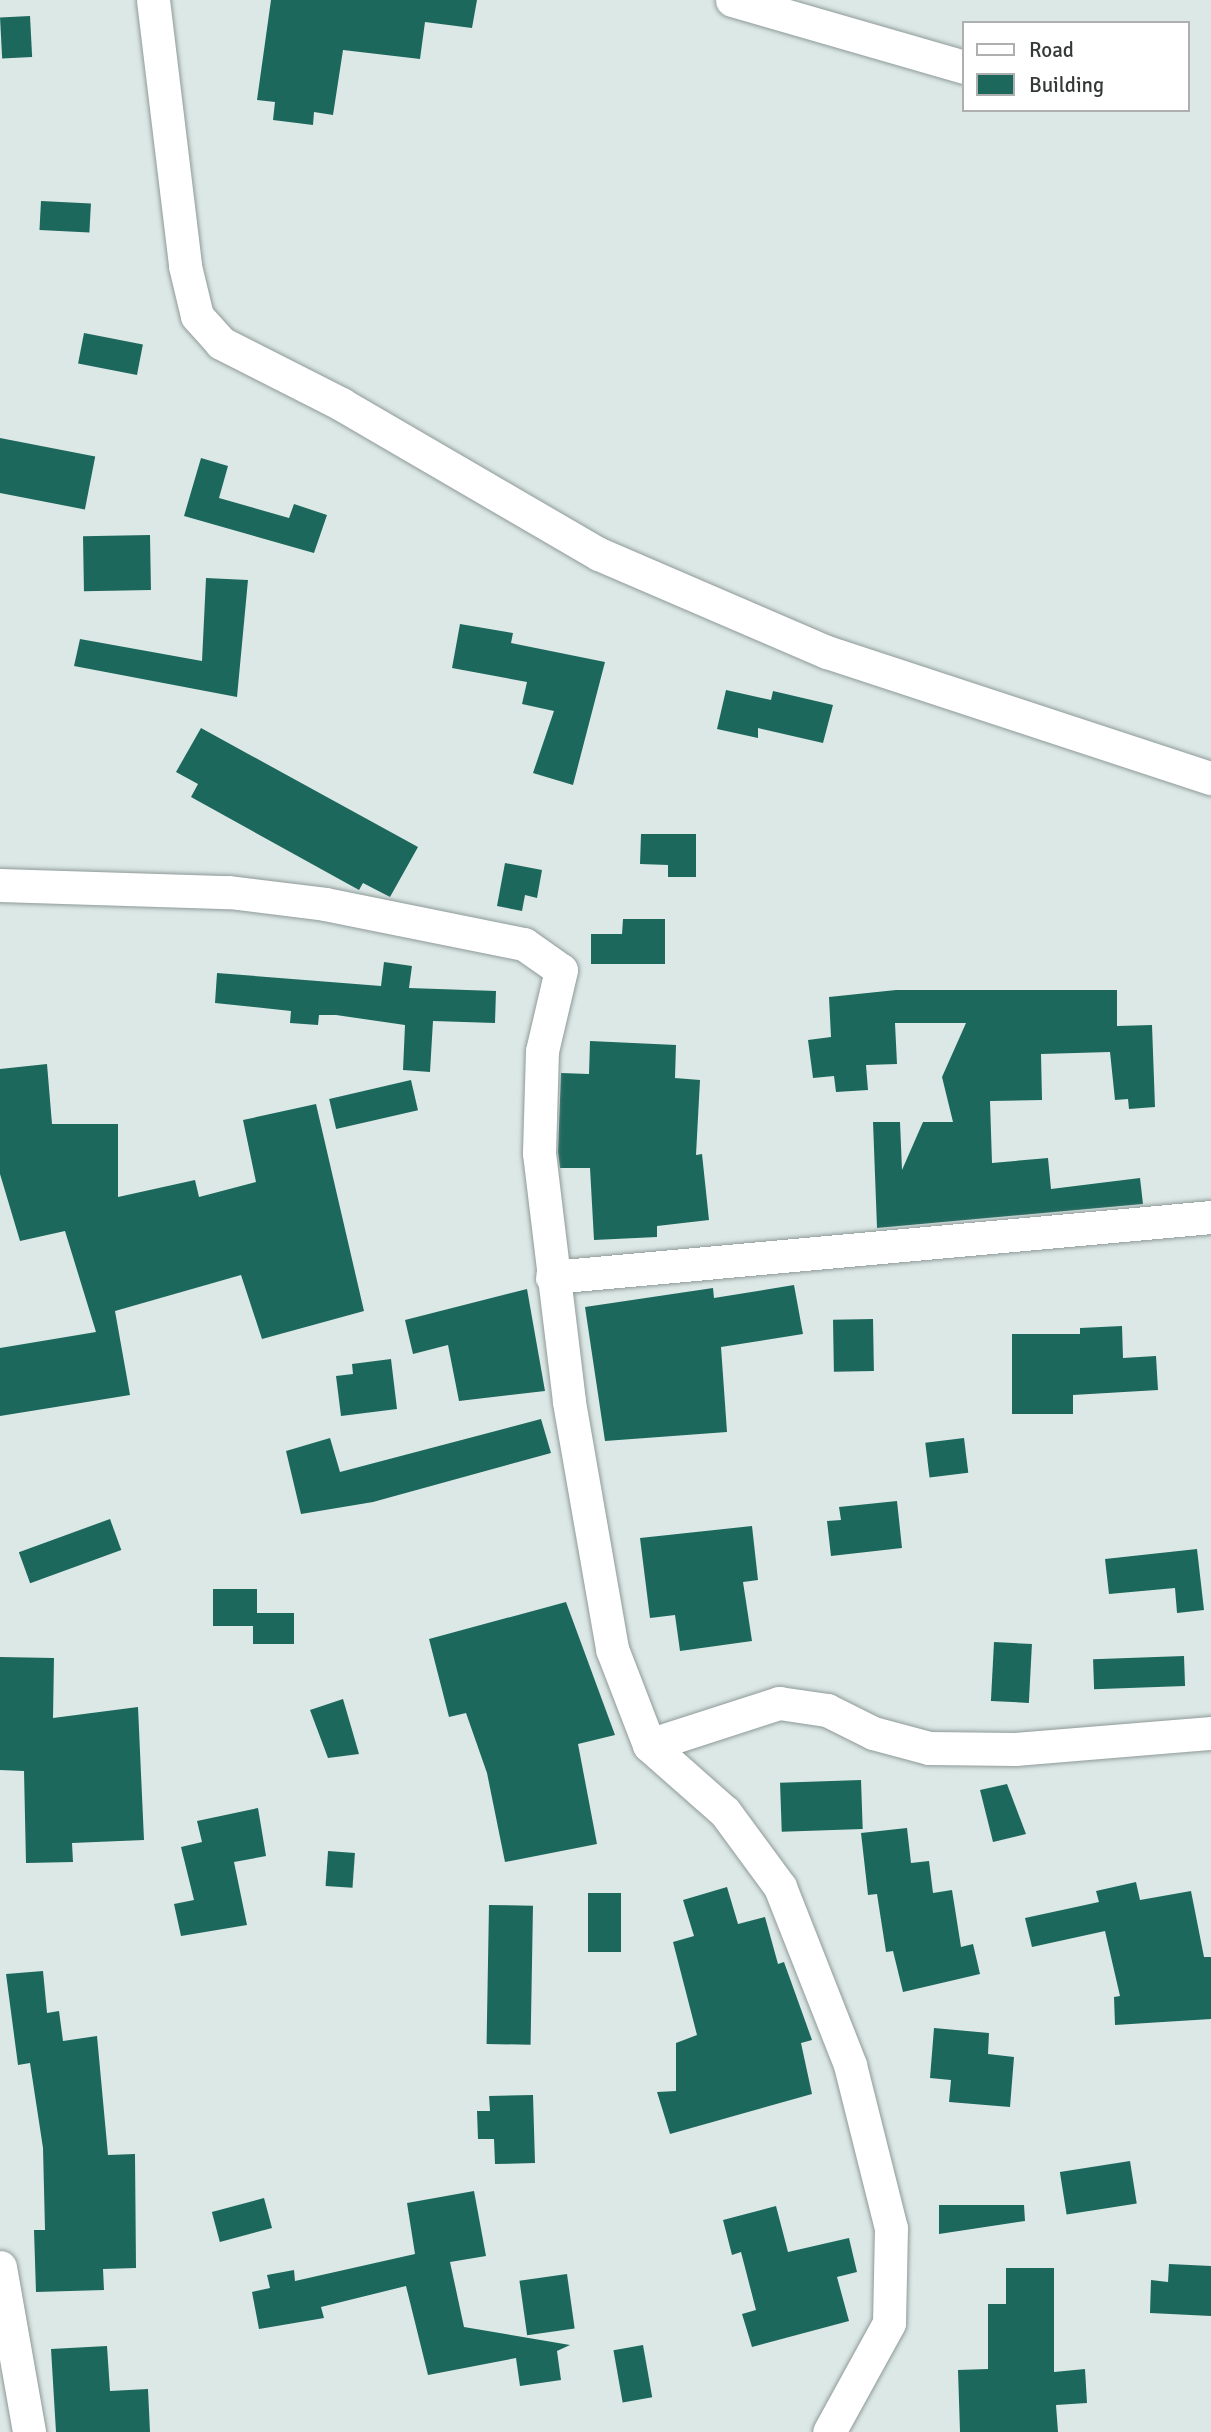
<!DOCTYPE html>
<html>
<head>
<meta charset="utf-8">
<style>
	body { margin:0 }
	#map { position:relative; width:1211px; height:2432px; overflow:hidden; background:#dce8e6; font-family:Signika,sans-serif }
	div>[style] { position:absolute }
	.building>* { inset:0; background:#1d685d; transform-origin:0 0 }
	.roads { filter:drop-shadow(0 0 2px #8e9a98) drop-shadow(0 0 2px #8e9a98) }
	.street>* { height:33px; margin:-16.5px; padding:0 16.5px; transform-origin:16.5px; border-radius:16.5px; background:#fff }
	span { translate:-50% -50%; white-space:nowrap; text-align:center; line-height:1.15; -webkit-text-stroke:7px #fff; paint-order:stroke }
	.legend { position:absolute; left:962px; top:21px; width:228px; height:91px; box-sizing:border-box; background:#fff; border:2px solid #aeb0af; margin:0; padding:9px 12px; list-style:none; font-size:21px; color:#343938 }
	.legend li { display:flex; align-items:center; gap:14px; height:35px }
	.legend b { width:35px; border:2px solid #aeb0af }
</style>
</head>
<body>
<div id="map">
	<div class="building">
		<div style="clip-path:polygon(271px 0,477px 0,472px 28px,425px 22px,420px 59px,343px 50px,333px 115px,314px 112px,313px 125px,273px 120px,275px 102px,257px 100px)"></div>
		<div style="left:30px;top:16px;width:41px;height:30px;rotate:87deg"></div>
		<div style="left:41px;top:201px;width:50px;height:29px;rotate:3deg"></div>
		<div style="left:84px;top:333px;width:60px;height:31px;rotate:11deg"></div>
		<div style="left:0;top:438px;width:97px;height:54px;rotate:11deg"></div>
		<div style="clip-path:polygon(201px 458px,228px 466px,219px 498px,289px 518px,294px 504px,327px 515px,314px 553px,184px 516px)"></div>
		<div style="left:150px;top:535px;width:55px;height:67px;rotate:89deg"></div>
		<div style="clip-path:polygon(206px 578px,248px 580px,237px 697px,74px 666px,80px 639px,202px 661px)"></div>
		<div style="clip-path:polygon(460px 624px,513px 633px,511px 643px,605px 662px,573px 785px,533px 773px,554px 711px,522px 704px,527px 682px,452px 668px)"></div>
		<div style="clip-path:polygon(726px 690px,771px 700px,773px 691px,833px 705px,823px 743px,758px 728px,758px 738px,717px 729px)"></div>
		<div style="clip-path:polygon(201px 728px,418px 847px,390px 897px,363px 883px,359px 890px,191px 797px,198px 784px,176px 772px)"></div>
		<div style="clip-path:polygon(641px 834px,696px 834px,696px 877px,668px 877px,668px 865px,640px 864px)"></div>
		<div style="clip-path:polygon(505px 863px,542px 870px,537px 898px,525px 895px,522px 911px,497px 906px)"></div>
		<div style="clip-path:polygon(623px 919px,665px 919px,665px 964px,591px 964px,591px 934px,622px 934px)"></div>
		<div style="clip-path:polygon(384px 962px,412px 966px,409px 988px,496px 991px,495px 1023px,433px 1021px,430px 1072px,403px 1070px,405px 1025px,336px 1015px,319px 1015px,318px 1025px,290px 1023px,291px 1011px,215px 1003px,217px 973px,381px 986px)"></div>
		<div style="clip-path:polygon(896px 990px,1117px 990px,1117px 1026px,1152px 1025px,1155px 1107px,1129px 1109px,1128px 1099px,1115px 1100px,1110px 1052px,1041px 1054px,1042px 1100px,990px 1101px,992px 1163px,1048px 1158px,1051px 1189px,1140px 1178px,1143px 1204px,877px 1228px,873px 1122px,900px 1122px,902px 1170px,923px 1122px,953px 1122px,942px 1077px,966px 1023px,895px 1023px,897px 1064px,866px 1065px,868px 1090px,836px 1092px,834px 1076px,813px 1078px,808px 1040px,831px 1037px,829px 997px)"></div>
		<div style="clip-path:polygon(590px 1041px,676px 1045px,675px 1078px,700px 1080px,696px 1155px,702px 1154px,709px 1220px,657px 1226px,657px 1237px,594px 1240px,590px 1168px,560px 1168px,558px 1152px,561px 1073px,589px 1074px)"></div>
		<div style="clip-path:polygon(47px 1064px,52px 1124px,118px 1124px,118px 1197px,195px 1180px,199px 1197px,256px 1182px,243px 1120px,316px 1104px,364px 1311px,262px 1339px,241px 1275px,115px 1311px,130px 1395px,0 1416px,0 1348px,96px 1332px,65px 1231px,20px 1241px,0 1174px,0 1069px)"></div>
		<div style="left:411px;top:1080px;width:31px;height:84px;rotate:77deg"></div>
		<div style="clip-path:polygon(794px 1285px,803px 1334px,721px 1347px,727px 1432px,605px 1441px,585px 1307px,713px 1288px,714px 1298px)"></div>
		<div style="clip-path:polygon(527px 1289px,545px 1391px,459px 1401px,448px 1345px,413px 1354px,405px 1320px)"></div>
		<div style="left:873px;top:1319px;width:52px;height:40px;rotate:89deg"></div>
		<div style="clip-path:polygon(1122px 1326px,1123px 1358px,1156px 1356px,1158px 1390px,1073px 1395px,1073px 1414px,1012px 1414px,1012px 1334px,1080px 1334px,1080px 1328px)"></div>
		<div style="clip-path:polygon(391px 1359px,397px 1409px,341px 1416px,336px 1376px,353px 1374px,352px 1364px)"></div>
		<div style="clip-path:polygon(541px 1419px,551px 1453px,373px 1502px,301px 1514px,286px 1451px,330px 1438px,340px 1472px)"></div>
		<div style="left:964px;top:1438px;width:35px;height:39px;rotate:83deg"></div>
		<div style="clip-path:polygon(897px 1501px,902px 1548px,831px 1556px,827px 1521px,841px 1520px,839px 1507px)"></div>
		<div style="left:110px;top:1519px;width:33px;height:97px;rotate:70deg"></div>
		<div style="clip-path:polygon(752px 1526px,758px 1580px,743px 1582px,752px 1641px,680px 1651px,675px 1615px,650px 1618px,640px 1538px)"></div>
		<div style="clip-path:polygon(1197px 1549px,1204px 1610px,1177px 1613px,1175px 1588px,1109px 1594px,1105px 1559px)"></div>
		<div style="clip-path:polygon(213px 1589px,257px 1589px,257px 1613px,294px 1613px,294px 1644px,253px 1644px,253px 1626px,213px 1626px)"></div>
		<div style="clip-path:polygon(566px 1602px,615px 1735px,578px 1744px,597px 1844px,505px 1862px,487px 1773px,466px 1713px,449px 1717px,429px 1639px)"></div>
		<div style="left:994px;top:1642px;width:38px;height:59px;rotate:3deg"></div>
		<div style="left:1184px;top:1656px;width:30px;height:91px;rotate:88deg"></div>
		<div style="clip-path:polygon(0 1657px,54px 1658px,53px 1718px,138px 1707px,144px 1840px,72px 1843px,73px 1862px,26px 1863px,24px 1771px,0 1770px)"></div>
		<div style="clip-path:polygon(343px 1699px,359px 1754px,328px 1758px,310px 1710px)"></div>
		<div style="left:861px;top:1780px;width:49px;height:81px;rotate:88deg"></div>
		<div style="clip-path:polygon(1007px 1784px,1026px 1834px,993px 1842px,980px 1790px)"></div>
		<div style="clip-path:polygon(258px 1808px,266px 1856px,234px 1862px,247px 1925px,181px 1936px,174px 1904px,194px 1900px,181px 1847px,202px 1842px,197px 1821px)"></div>
		<div style="clip-path:polygon(907px 1828px,911px 1863px,929px 1861px,933px 1893px,952px 1890px,961px 1947px,973px 1944px,980px 1974px,903px 1992px,893px 1951px,886px 1952px,877px 1894px,868px 1895px,861px 1833px)"></div>
		<div style="left:328px;top:1851px;width:27px;height:35px;rotate:4deg"></div>
		<div style="clip-path:polygon(1136px 1882px,1140px 1900px,1191px 1891px,1204px 1957px,1211px 1957px,1211px 2019px,1115px 2025px,1114px 1997px,1120px 1996px,1105px 1931px,1032px 1947px,1025px 1918px,1099px 1902px,1096px 1891px)"></div>
		<div style="clip-path:polygon(727px 1887px,738px 1924px,765px 1917px,778px 1964px,784px 1962px,812px 2040px,801px 2043px,812px 2094px,670px 2134px,657px 2092px,676px 2091px,676px 2043px,697px 2035px,673px 1942px,694px 1936px,683px 1900px)"></div>
		<div style="left:588px;top:1893px;width:33px;height:59px"></div>
		<div style="left:489px;top:1905px;width:44px;height:139px;rotate:1deg"></div>
		<div style="clip-path:polygon(43px 1971px,47px 2013px,59px 2011px,63px 2041px,97px 2036px,108px 2155px,135px 2154px,136px 2268px,103px 2269px,104px 2290px,36px 2292px,34px 2230px,45px 2230px,43px 2148px,30px 2063px,18px 2065px,6px 1974px)"></div>
		<div style="clip-path:polygon(934px 2028px,989px 2033px,988px 2054px,1014px 2057px,1010px 2107px,949px 2102px,951px 2080px,930px 2078px)"></div>
		<div style="clip-path:polygon(533px 2095px,535px 2163px,495px 2164px,494px 2139px,478px 2139px,477px 2111px,490px 2111px,489px 2096px)"></div>
		<div style="left:1130px;top:2161px;width:43px;height:71px;rotate:81deg"></div>
		<div style="clip-path:polygon(474px 2191px,486px 2256px,450px 2262px,464px 2327px,570px 2345px,557px 2351px,561px 2380px,520px 2386px,516px 2358px,428px 2375px,406px 2286px,321px 2307px,324px 2318px,259px 2329px,252px 2292px,270px 2288px,267px 2275px,294px 2270px,295px 2281px,415px 2254px,407px 2203px)"></div>
		<div style="left:264px;top:2198px;width:31px;height:54px;rotate:75deg"></div>
		<div style="clip-path:polygon(939px 2205px,1024px 2205px,1025px 2221px,939px 2234px)"></div>
		<div style="clip-path:polygon(776px 2206px,788px 2252px,849px 2238px,857px 2272px,837px 2277px,849px 2321px,752px 2347px,742px 2314px,756px 2310px,741px 2252px,732px 2255px,723px 2220px)"></div>
		<div style="clip-path:polygon(1169px 2264px,1211px 2266px,1211px 2316px,1150px 2313px,1151px 2280px,1168px 2282px)"></div>
		<div style="clip-path:polygon(1006px 2268px,1054px 2268px,1054px 2372px,1085px 2369px,1087px 2403px,1056px 2405px,1058px 2432px,960px 2432px,958px 2370px,988px 2369px,988px 2304px,1006px 2304px)"></div>
		<div style="left:567px;top:2274px;width:55px;height:48px;rotate:82deg"></div>
		<div style="left:643px;top:2345px;width:53px;height:30px;rotate:80deg"></div>
		<div style="clip-path:polygon(107px 2346px,110px 2391px,148px 2389px,150px 2432px,56px 2432px,51px 2349px)"></div>
	</div>
	<div class="roads">
		<div class="street">
			<div style="left:153px;top:0;width:268px;rotate:83.1deg"></div>
			<div style="left:185px;top:266px;width:51px;rotate:76.5deg"></div>
			<div style="left:197px;top:316px;width:36px;rotate:48deg"></div>
			<div style="left:221px;top:343px;width:135px;rotate:26.9deg"></div>
			<div style="left:341px;top:404px;width:298px;rotate:30.2deg"></div>
			<div style="left:599px;top:554px;width:248px;rotate:23.3deg"></div>
			<div style="left:827px;top:652px;width:404px;rotate:18.2deg"></div>
			<div style="left:732px;top:0;width:241px;rotate:16.1deg"></div>
			<div style="left:0;top:885px;width:229px;rotate:1.8deg"></div>
			<div style="left:229px;top:892px;width:97px;rotate:7.1deg"></div>
			<div style="left:325px;top:904px;width:203px;rotate:11.4deg"></div>
			<div style="left:524px;top:944px;width:45px;rotate:35.1deg"></div>
			<div style="left:561px;top:970px;width:83px;rotate:103.2deg"></div>
			<div style="left:542px;top:1051px;width:102px;rotate:91.7deg"></div>
			<div style="left:539px;top:1153px;width:251px;rotate:83.1deg"></div>
			<div style="left:569px;top:1402px;width:251px;rotate:80.1deg"></div>
			<div style="left:612px;top:1649px;width:103px;rotate:68.9deg"></div>
			<div style="left:649px;top:1745px;width:101px;rotate:41.4deg"></div>
			<div style="left:725px;top:1812px;width:93px;rotate:53.7deg"></div>
			<div style="left:780px;top:1887px;width:191px;rotate:68.5deg"></div>
			<div style="left:850px;top:2065px;width:168px;rotate:75.9deg"></div>
			<div style="left:891px;top:2228px;width:95px;rotate:91.2deg"></div>
			<div style="left:889px;top:2323px;width:124px;rotate:118.8deg"></div>
			<div style="left:552px;top:1277px;width:662px;rotate:-5.2deg"></div>
			<div style="left:649px;top:1745px;width:137px;rotate:-17.9deg"></div>
			<div style="left:779px;top:1703px;width:49px;rotate:8.3deg"></div>
			<div style="left:827px;top:1710px;width:51px;rotate:26.6deg"></div>
			<div style="left:873px;top:1733px;width:58px;rotate:15deg"></div>
			<div style="left:929px;top:1748px;width:86px;rotate:0.7deg"></div>
			<div style="left:1015px;top:1749px;width:197px;rotate:-4.7deg"></div>
			<div style="left:0;top:2267px;width:168px;rotate:80deg"></div>
		</div>
	</div>
	<ul class="legend">
	<li><b style="height:9px;background:#fff"></b>Road</li>
	<li><b style="height:19px;background:#1d685d"></b>Building</li>
	</ul>
</div>
</body>
</html>
